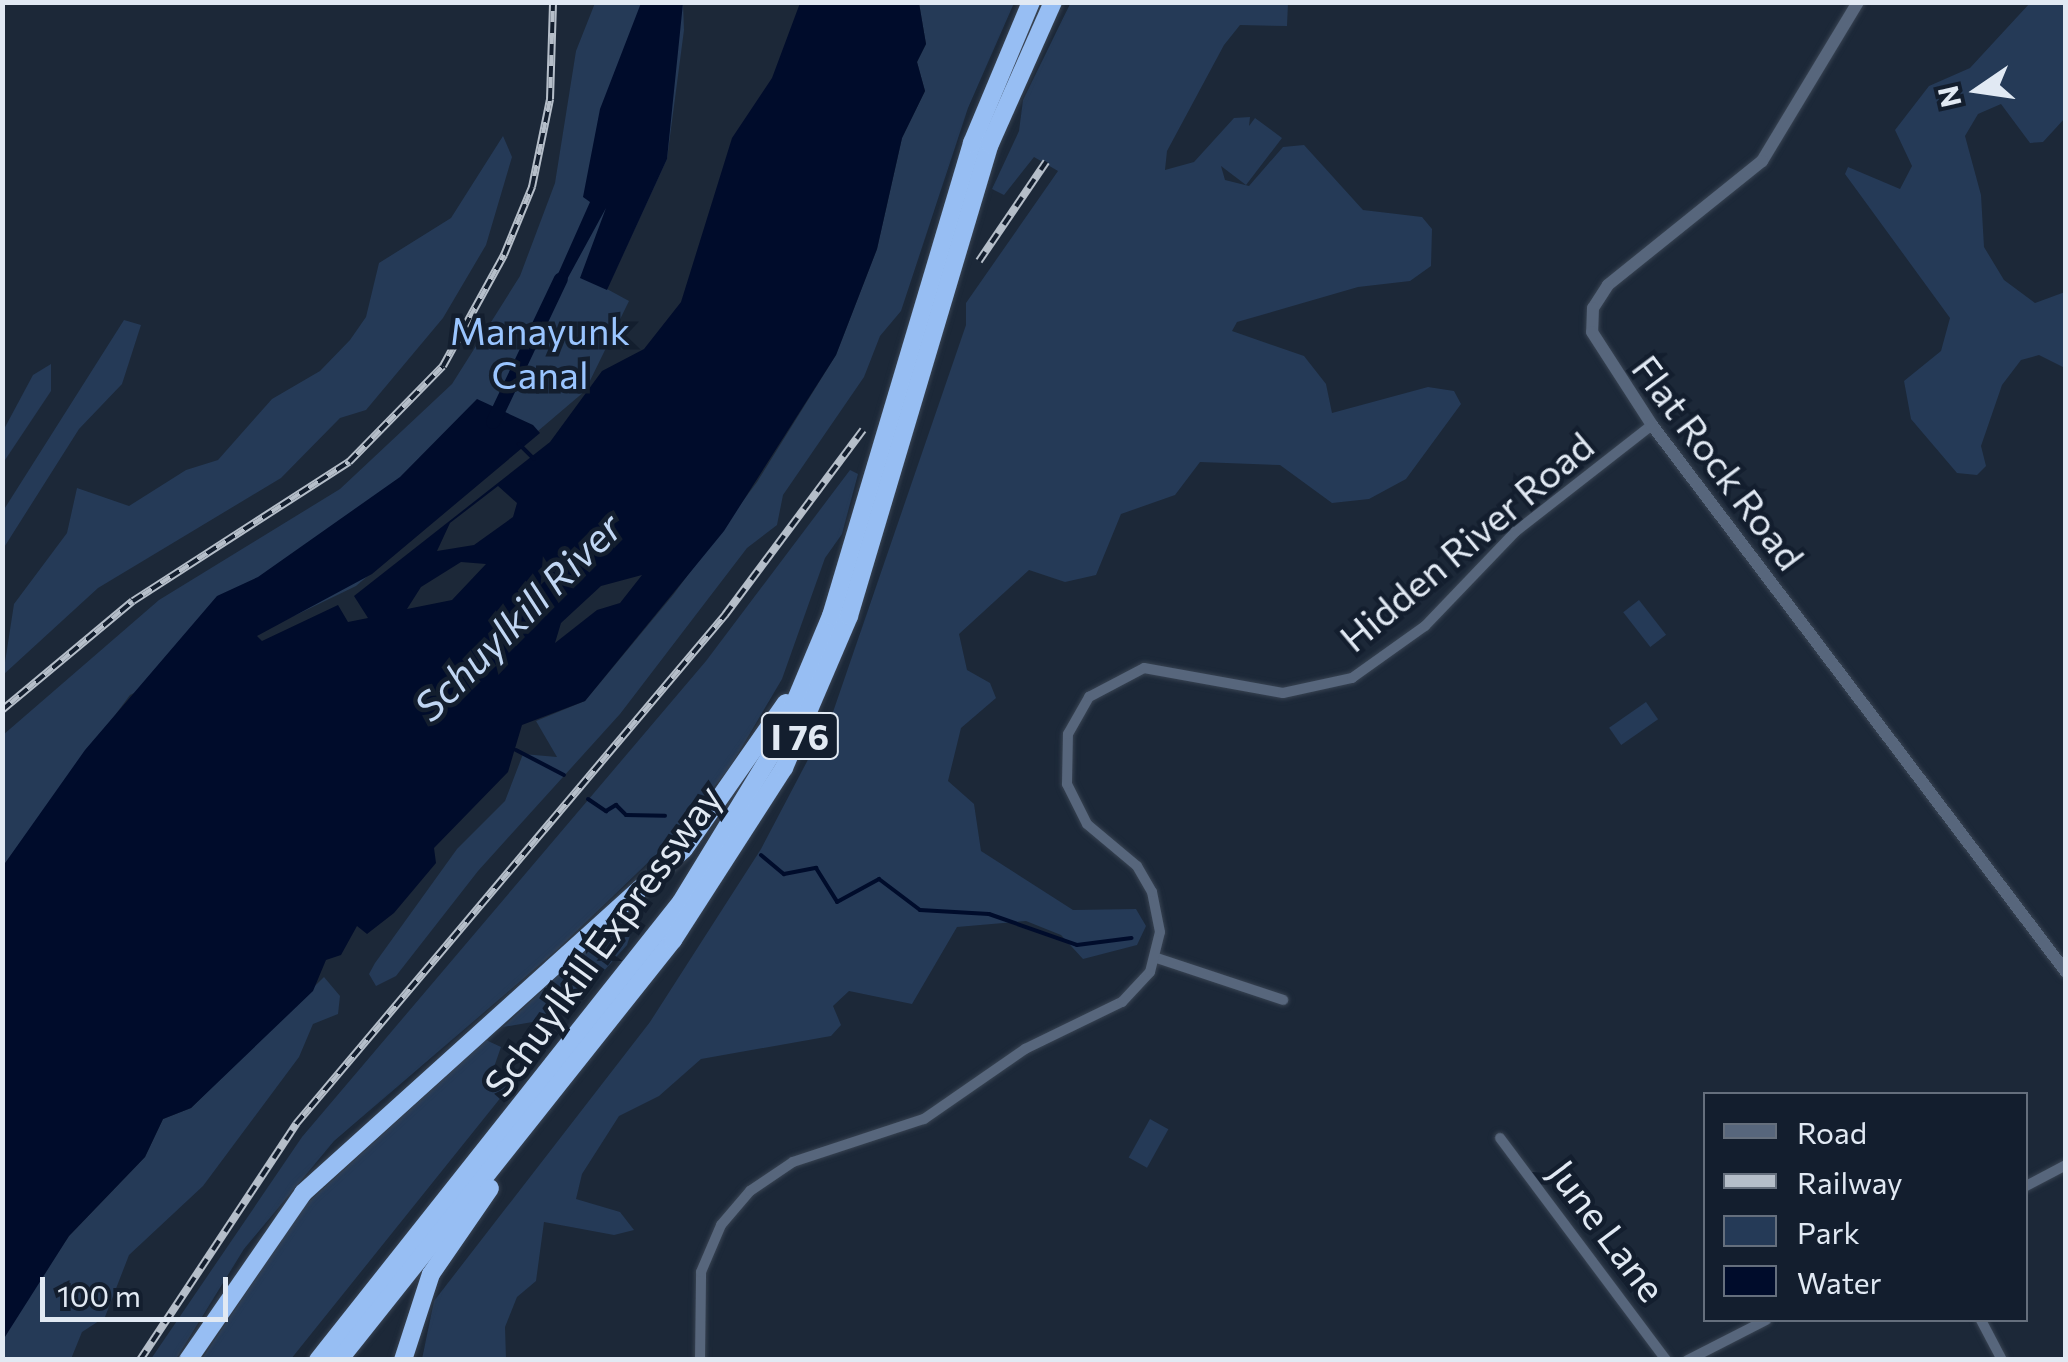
<!DOCTYPE html>
<html>
<head>
<meta charset="utf-8">
<style>
	body { margin:0 }
	#map { position:relative; width:2068px; height:1362px; overflow:hidden; background:#1c2838; font-family:Commissioner,sans-serif }
	div>[style] { position:absolute }
	.green>* { inset:0; background:#253a57; transform-origin:0 0 }
	.water>* { inset:0; background:#000c2b }
	.stream>* { height:4px; margin:-2px; padding:0 2px; transform-origin:2px; border-radius:2px; background:#000c2b }
	.canal>* { height:14px; margin:-7px; padding:0 7px; transform-origin:7px; border-radius:7px; background:#000c2b }
	.roads { filter:drop-shadow(0 0 2px #384352) drop-shadow(0 0 2px #384352) }
	.minor>* { height:10px; margin:-5px; padding:0 5px; transform-origin:5px; border-radius:5px; background:#57667c }
	.tertiary>* { height:12px; margin:-6px; padding:0 6px; transform-origin:6px; border-radius:6px; background:#57667c }
	.motorway>* { height:18px; margin:-9px; padding:0 9px; transform-origin:9px; border-radius:9px; background:#97bef3 }
	.rail>* { height:8px; margin-top:-4px; transform-origin:0; background:repeating-linear-gradient(90deg,#131e2e 0 11px,#b5bec9 0 22px); box-sizing:border-box; border-block:2px solid #b5bec9 }
	span { translate:-50% -50%; white-space:nowrap; text-align:center; line-height:1.15; -webkit-text-stroke:9px #131e2e; paint-order:stroke }
	.shield-label span { padding:2px 8px; background:#131e2e; border:2px solid; border-radius:8px; -webkit-text-stroke-width:0 }
	.shield-label { font-size:35px; color:#e1e9f3; font-weight:700 }
	.park-label { font-size:38px; color:#9ac5ff }
	.street-label { font-size:38px; color:#e1e9f3 }
	.water-label { font-size:40px; color:#c0d6f3; font-style:italic }
	.frame { position:absolute; inset:0; border:5px solid #e1e9f3; pointer-events:none }
	.legend { position:absolute; left:1703px; top:1092px; width:325px; height:230px; box-sizing:border-box; background:#131e2e; border:2px solid #656f7d; margin:0; padding:12px 18px; list-style:none; font-size:30px; color:#e1e9f3 }
	.legend li { display:flex; align-items:center; gap:20px; height:50px }
	.legend b { width:50px; border:2px solid #656f7d }
	.north { position:absolute; left:1928px; top:40px; width:100px; height:100px; -webkit-text-stroke:8px #131e2e; paint-order:stroke; rotate:257deg; font-size:28px; font-weight:700; line-height:40px; text-align:center; color:#e1e9f3 }
	.north::after { content:''; display:block; margin:auto; width:35px; height:45px; background:#e1e9f3; clip-path:polygon(50% 0,100% 100%,50% 72%,0 100%) }
	.scale { position:absolute; left:40px; top:1277px; width:188px; height:45px; box-sizing:border-box; border:5px solid #e1e9f3; border-top:0; padding-left:12px; font-size:30px; line-height:35px; white-space:nowrap; color:#e1e9f3; -webkit-text-stroke:8px #131e2e; paint-order:stroke }
</style>
</head>
<body>
<div id="map">
	<div class="green">
		<div style="clip-path:polygon(1071px 2px,1288px 3px,1287px 26px,1240px 25px,1224px 45px,1167px 151px,1165px 170px,1194px 162px,1234px 118px,1250px 117px,1249px 126px,1255px 118px,1282px 138px,1246px 185px,1221px 166px,1225px 180px,1249px 186px,1283px 147px,1304px 145px,1363px 210px,1422px 217px,1432px 229px,1431px 266px,1410px 281px,1358px 287px,1237px 322px,1232px 331px,1304px 356px,1326px 384px,1332px 413px,1428px 387px,1454px 391px,1461px 404px,1406px 479px,1369px 499px,1332px 503px,1280px 465px,1200px 462px,1175px 495px,1121px 514px,1096px 575px,1065px 582px,1029px 570px,959px 634px,967px 670px,990px 683px,996px 698px,961px 728px,948px 781px,974px 804px,981px 851px,1073px 910px,1136px 909px,1146px 926px,1137px 945px,1083px 959px,1061px 935px,1026px 921px,957px 927px,912px 1004px,849px 991px,833px 1006px,841px 1025px,831px 1036px,701px 1059px,659px 1096px,619px 1116px,582px 1174px,576px 1199px,620px 1212px,634px 1230px,614px 1235px,544px 1222px,536px 1281px,517px 1297px,505px 1327px,506px 1359px,422px 1359px,434px 1301px,650px 1022px,761px 849px,833px 712px,966px 325px,966px 303px,1058px 171px,1034px 157px,1004px 195px,992px 189px,1019px 131px,1023px 100px)"></div>
		<div style="clip-path:polygon(595px 3px,683px 3px,684px 30px,667px 159px,607px 289px,629px 301px,585px 391px,356px 586px,130px 695px,3px 866px,3px 735px,159px 600px,340px 489px,452px 384px,520px 276px,555px 183px,576px 51px)"></div>
		<div style="clip-path:polygon(919px 3px,1014px 3px,968px 108px,901px 311px,880px 336px,864px 377px,783px 495px,777px 525px,747px 548px,620px 714px,478px 871px,396px 976px,376px 986px,369px 974px,375px 963px,457px 849px,505px 801px,523px 754px,557px 757px,536px 721px,585px 701px,673px 595px,757px 482px,836px 355px,877px 249px,902px 138px,925px 91px,917px 62px,926px 44px)"></div>
		<div style="clip-path:polygon(2030px 3px,2065px 3px,2065px 118px,2043px 142px,2030px 143px,2001px 104px,1978px 114px,1965px 136px,1981px 195px,1984px 247px,2004px 280px,2035px 303px,2065px 292px,2065px 368px,2039px 355px,2021px 360px,2002px 385px,1981px 446px,1986px 466px,1977px 475px,1957px 473px,1911px 419px,1904px 381px,1941px 351px,1950px 318px,1845px 174px,1848px 167px,1900px 189px,1912px 166px,1895px 130px,1929px 86px,1970px 68px)"></div>
		<div style="clip-path:polygon(503px 136px,512px 157px,486px 245px,443px 318px,366px 410px,340px 418px,281px 478px,98px 588px,3px 675px,14px 604px,67px 533px,77px 488px,129px 506px,186px 470px,218px 460px,272px 399px,320px 371px,350px 340px,366px 317px,379px 263px,451px 218px)"></div>
		<div style="clip-path:polygon(124px 320px,141px 325px,122px 384px,79px 429px,3px 549px,3px 511px)"></div>
		<div style="clip-path:polygon(51px 364px,51px 391px,3px 463px,3px 431px,33px 375px)"></div>
		<div style="clip-path:polygon(850px 470px,858px 474px,842px 534px,825px 558px,782px 679px,729px 769px,660px 851px,559px 948px,334px 1141px,244px 1249px,176px 1359px,151px 1359px,302px 1137px,706px 661px)"></div>
		<div style="left:1639px;top:600px;width:44px;height:20px;rotate:52deg"></div>
		<div style="left:1646px;top:702px;width:21px;height:45px;rotate:55deg"></div>
		<div style="clip-path:polygon(636px 917px,627px 945px,586px 991px,550px 1019px,503px 1027px,582px 953px)"></div>
		<div style="clip-path:polygon(324px 977px,340px 996px,338px 1014px,313px 1024px,299px 1057px,203px 1186px,129px 1255px,105px 1317px,82px 1332px,71px 1359px,3px 1360px,3px 1340px,26px 1298px,69px 1236px,145px 1157px,163px 1119px,191px 1108px)"></div>
		<div style="clip-path:polygon(486px 1040px,501px 1047px,493px 1070px,513px 1074px,510px 1086px,291px 1359px,201px 1360px,305px 1205px)"></div>
		<div style="left:1150px;top:1119px;width:21px;height:44px;rotate:29deg"></div>
	</div>
	<div class="water">
		<div style="clip-path:polygon(641px 3px,683px 3px,667px 159px,607px 290px,580px 278px,606px 208px,558px 296px,550px 292px,590px 202px,583px 197px,600px 109px)"></div>
		<div style="clip-path:polygon(evenodd,800px 3px,919px 3px,926px 44px,917px 62px,925px 91px,902px 138px,877px 249px,836px 355px,724px 531px,585px 701px,522px 725px,508px 772px,434px 848px,436px 863px,394px 913px,367px 934px,357px 926px,341px 955px,326px 960px,313px 991px,191px 1108px,163px 1119px,145px 1157px,69px 1236px,3px 1340px,3px 866px,85px 750px,217px 596px,258px 577px,400px 477px,477px 399px,533px 425px,540px 433px,372px 574px,257px 636px,262px 641px,338px 605px,348px 622px,368px 618px,354px 596px,550px 442px,602px 371px,644px 349px,681px 302px,732px 138px,772px 78px,800px 3px,498px 486px,517px 503px,513px 517px,474px 545px,437px 551px,450px 523px,498px 486px,800px 3px,461px 562px,486px 564px,452px 600px,407px 609px,421px 587px,461px 562px,800px 3px,642px 575px,620px 603px,597px 610px,555px 643px,561px 623px,601px 586px,642px 575px)"></div>
	</div>
	<div class="stream">
		<div style="left:519px;top:444px;width:21px;rotate:45deg"></div>
		<div style="left:516px;top:750px;width:54px;rotate:27.5deg"></div>
		<div style="left:588px;top:799px;width:22px;rotate:34deg"></div>
		<div style="left:606px;top:811px;width:12px;rotate:-31deg"></div>
		<div style="left:616px;top:805px;width:14px;rotate:45deg"></div>
		<div style="left:626px;top:815px;width:39px;rotate:1deg"></div>
		<div style="left:761px;top:855px;width:30px;rotate:40deg"></div>
		<div style="left:784px;top:874px;width:33px;rotate:-11deg"></div>
		<div style="left:816px;top:868px;width:40px;rotate:58deg"></div>
		<div style="left:837px;top:902px;width:48px;rotate:-28.7deg"></div>
		<div style="left:879px;top:879px;width:51px;rotate:37.1deg"></div>
		<div style="left:920px;top:910px;width:69px;rotate:3.3deg"></div>
		<div style="left:989px;top:914px;width:93px;rotate:19.4deg"></div>
		<div style="left:1077px;top:945px;width:55px;rotate:-7.3deg"></div>
	</div>
	<div class="canal">
		<div style="left:493px;top:422px;width:158px;rotate:-64.6deg"></div>
	</div>
	<div class="roads">
		<div class="minor">
			<div style="left:1157px;top:958px;width:133px;rotate:18.4deg"></div>
			<div style="left:1500px;top:1138px;width:277px;rotate:53.2deg"></div>
			<div style="left:2026px;top:1186px;width:45px;rotate:-27.7deg"></div>
			<div style="left:1981px;top:1320px;width:45px;rotate:62.3deg"></div>
			<div style="left:700px;top:1360px;width:88px;rotate:-89.3deg"></div>
			<div style="left:701px;top:1272px;width:51px;rotate:-66.9deg"></div>
			<div style="left:721px;top:1225px;width:45px;rotate:-49.5deg"></div>
			<div style="left:750px;top:1191px;width:52px;rotate:-34deg"></div>
			<div style="left:793px;top:1162px;width:138px;rotate:-18.2deg"></div>
			<div style="left:924px;top:1119px;width:123px;rotate:-34.7deg"></div>
			<div style="left:1025px;top:1049px;width:108px;rotate:-25.9deg"></div>
			<div style="left:1122px;top:1002px;width:41px;rotate:-47deg"></div>
			<div style="left:1150px;top:972px;width:41px;rotate:-76deg"></div>
			<div style="left:1160px;top:932px;width:41px;rotate:-101.3deg"></div>
			<div style="left:1152px;top:892px;width:30px;rotate:-120deg"></div>
			<div style="left:1137px;top:866px;width:65px;rotate:-140deg"></div>
			<div style="left:1087px;top:824px;width:45px;rotate:-116.6deg"></div>
			<div style="left:1067px;top:784px;width:50px;rotate:-88.9deg"></div>
			<div style="left:1068px;top:734px;width:43px;rotate:-60.4deg"></div>
			<div style="left:1089px;top:697px;width:62px;rotate:-27.8deg"></div>
			<div style="left:1144px;top:668px;width:141px;rotate:10.2deg"></div>
			<div style="left:1283px;top:693px;width:71px;rotate:-12.3deg"></div>
			<div style="left:1352px;top:678px;width:90px;rotate:-35.5deg"></div>
			<div style="left:1425px;top:626px;width:130px;rotate:-46.2deg"></div>
			<div style="left:1515px;top:532px;width:174px;rotate:-38deg"></div>
			<div style="left:1688px;top:1360px;width:88px;rotate:-27.1deg"></div>
		</div>
		<div class="tertiary">
			<div style="left:1858px;top:2px;width:186px;rotate:121.1deg"></div>
			<div style="left:1762px;top:161px;width:198px;rotate:141.2deg"></div>
			<div style="left:1608px;top:285px;width:27px;rotate:123deg"></div>
			<div style="left:1593px;top:308px;width:24px;rotate:92deg"></div>
			<div style="left:1592px;top:332px;width:111px;rotate:57.2deg"></div>
			<div style="left:1652px;top:425px;width:686px;rotate:52.88deg"></div>
		</div>
		<div class="motorway">
			<div style="left:188px;top:1360px;width:203px;rotate:-55.4deg"></div>
			<div style="left:303px;top:1193px;width:513px;rotate:-42.08deg"></div>
			<div style="left:684px;top:849px;width:178px;rotate:-55.1deg"></div>
			<div style="left:318px;top:1360px;width:584px;rotate:-51.6deg"></div>
			<div style="left:681px;top:902px;width:184px;rotate:-58.6deg"></div>
			<div style="left:777px;top:745px;width:140px;rotate:-67.3deg"></div>
			<div style="left:831px;top:616px;width:494px;rotate:-73.4deg"></div>
			<div style="left:972px;top:143px;width:153px;rotate:-67.3deg"></div>
			<div style="left:339px;top:1360px;width:537px;rotate:-51.51deg"></div>
			<div style="left:673px;top:940px;width:205px;rotate:-57.2deg"></div>
			<div style="left:784px;top:768px;width:165px;rotate:-66.8deg"></div>
			<div style="left:849px;top:616px;width:493px;rotate:-73.4deg"></div>
			<div style="left:990px;top:144px;width:155px;rotate:-66.1deg"></div>
			<div style="left:403px;top:1360px;width:90px;rotate:-72deg"></div>
			<div style="left:431px;top:1274px;width:104px;rotate:-55.5deg"></div>
		</div>
	</div>
	<div class="rail">
		<div style="left:979px;top:261px;width:120px;rotate:-55.9deg"></div>
		<div style="left:2px;top:710px;width:170px;rotate:-39.8deg"></div>
		<div style="left:133px;top:601px;width:257px;rotate:-32.8deg"></div>
		<div style="left:349px;top:462px;width:134px;rotate:-45.6deg"></div>
		<div style="left:443px;top:366px;width:127px;rotate:-61.2deg"></div>
		<div style="left:504px;top:255px;width:74px;rotate:-67.6deg"></div>
		<div style="left:532px;top:187px;width:90px;rotate:-78.4deg"></div>
		<div style="left:550px;top:99px;width:97px;rotate:-88.2deg"></div>
		<div style="left:140px;top:1360px;width:283px;rotate:-56.5deg"></div>
		<div style="left:296px;top:1124px;width:666px;rotate:-49.87deg"></div>
		<div style="left:725px;top:615px;width:231px;rotate:-53.3deg"></div>
	</div>
	<div class="shield-label">
		<span style="left:800px;top:736px">I 76</span>
	</div>
	<div class="park-label">
		<span style="left:540px;top:352px">Manayunk<br>Canal</span>
	</div>
	<div class="street-label">
		<span style="left:1719px;top:462px;rotate:53deg">Flat Rock Road</span>
		<span style="left:1466px;top:541px;rotate:-40deg">Hidden River Road</span>
		<span style="left:602px;top:940px;rotate:-54deg">Schuylkill Expressway</span>
		<span style="left:1608px;top:1230px;rotate:53deg">June Lane</span>
	</div>
	<div class="water-label">
		<span style="left:517px;top:616px;rotate:-45deg">Schuylkill River</span>
	</div>
	<div class="frame"></div>
	<ul class="legend">
	<li><b style="height:12px;background:#57667c"></b>Road</li>
	<li><b style="height:12px;background:#b5bec9"></b>Railway</li>
	<li><b style="height:28px;background:#253a57"></b>Park</li>
	<li><b style="height:28px;background:#000c2b"></b>Water</li>
	</ul>
	<div class="north">N</div>
	<div class="scale">100 m</div>
</div>
</body>
</html>
